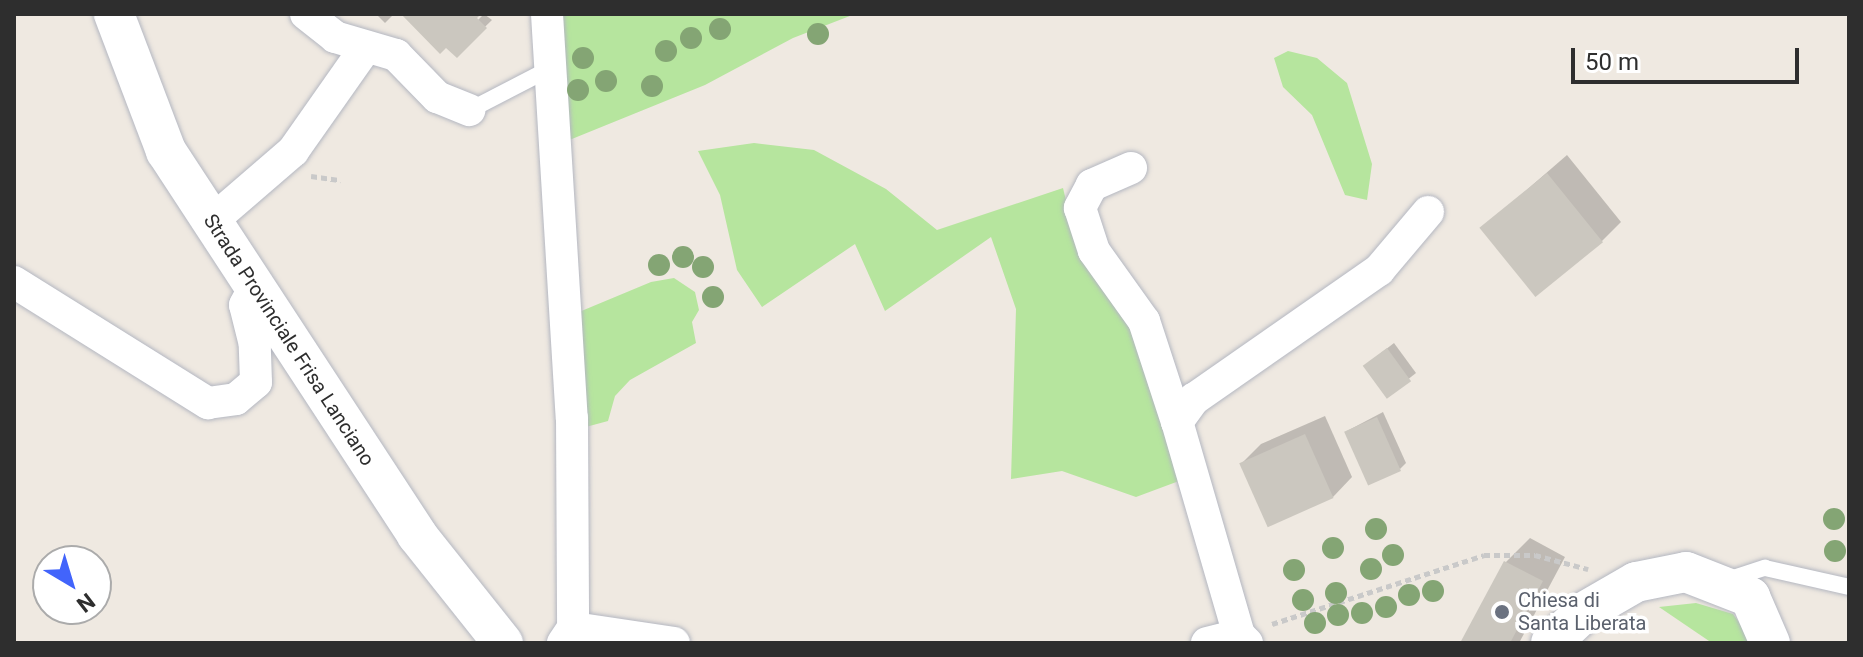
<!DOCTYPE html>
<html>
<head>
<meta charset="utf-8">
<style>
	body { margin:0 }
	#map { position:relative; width:1863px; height:657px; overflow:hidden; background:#efe9e1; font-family:Roboto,sans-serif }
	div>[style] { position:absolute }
	.green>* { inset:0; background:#b6e59e }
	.shadow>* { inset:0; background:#0003 }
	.building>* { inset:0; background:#cbc7bf; transform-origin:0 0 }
	.path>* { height:5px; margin-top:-2.5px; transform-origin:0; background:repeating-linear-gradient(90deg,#c9c9c9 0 6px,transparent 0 10px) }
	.roads { filter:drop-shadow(0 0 2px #b4b7c1) drop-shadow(0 0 2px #b4b7c1) }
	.service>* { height:16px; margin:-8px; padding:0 8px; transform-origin:8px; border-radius:8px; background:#fff }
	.minor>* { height:32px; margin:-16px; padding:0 16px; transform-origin:16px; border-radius:16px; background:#fff }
	.tertiary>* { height:40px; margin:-20px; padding:0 20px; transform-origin:20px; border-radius:20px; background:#fff }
	.trees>* { width:22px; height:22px; margin:-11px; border-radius:50%; background:#84a574 }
	.dots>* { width:22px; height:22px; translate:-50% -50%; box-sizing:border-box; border:4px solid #fff; border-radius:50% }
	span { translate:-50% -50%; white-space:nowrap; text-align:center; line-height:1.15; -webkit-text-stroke:7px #fff; paint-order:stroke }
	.street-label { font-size:20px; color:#2e2e2e }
	.worship-label { font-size:20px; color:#5b616d }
	.left { translate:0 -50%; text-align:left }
	.frame { position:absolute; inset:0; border:16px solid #2e2e2e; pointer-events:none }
	.north { position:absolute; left:32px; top:545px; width:80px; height:80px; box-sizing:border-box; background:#fff; border:2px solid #ababab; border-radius:50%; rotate:142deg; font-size:22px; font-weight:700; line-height:32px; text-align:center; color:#2e2e2e }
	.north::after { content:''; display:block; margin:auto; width:28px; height:36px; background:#4264fb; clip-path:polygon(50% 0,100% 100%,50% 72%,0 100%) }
	.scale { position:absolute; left:1571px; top:48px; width:228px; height:36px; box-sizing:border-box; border:4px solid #2e2e2e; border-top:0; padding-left:10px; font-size:24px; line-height:28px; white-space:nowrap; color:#2e2e2e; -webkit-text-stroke:6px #fff; paint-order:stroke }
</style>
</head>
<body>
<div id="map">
	<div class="green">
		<div style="clip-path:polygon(560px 14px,855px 14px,793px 38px,705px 85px,562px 143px)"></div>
		<div style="clip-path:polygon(1288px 51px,1317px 58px,1347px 83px,1372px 164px,1367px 200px,1345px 195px,1312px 115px,1283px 87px,1274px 58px)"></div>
		<div style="clip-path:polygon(754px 143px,814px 150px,886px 189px,937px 230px,1063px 188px,1071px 221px,1145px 335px,1179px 481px,1136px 497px,1062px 471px,1011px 479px,1016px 309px,991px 237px,885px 311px,855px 244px,762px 307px,737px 270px,720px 195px,698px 151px)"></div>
		<div style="clip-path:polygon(674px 278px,695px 292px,699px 310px,692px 322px,696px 343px,630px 380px,615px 396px,608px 421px,582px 428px,579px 312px,651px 282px)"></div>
		<div style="clip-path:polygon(1696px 603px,1733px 614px,1754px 643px,1712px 643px,1659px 607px)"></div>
	</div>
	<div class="shadow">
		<div style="clip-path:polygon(376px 14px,394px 14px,385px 23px)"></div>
		<div style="clip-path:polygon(404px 14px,478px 14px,463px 35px,484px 14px,492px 20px,456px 55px)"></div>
		<div style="clip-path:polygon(1567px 155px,1621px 222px,1602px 241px,1483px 228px)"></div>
		<div style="clip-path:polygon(1394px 343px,1416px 373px,1387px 396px,1372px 360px)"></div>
		<div style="clip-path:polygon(1383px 412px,1406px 463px,1400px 469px,1347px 431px)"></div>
		<div style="clip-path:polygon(1325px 416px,1352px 477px,1333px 497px,1242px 463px,1261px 444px)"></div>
		<div style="clip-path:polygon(1530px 538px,1565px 557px,1519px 643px,1463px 643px,1506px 562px)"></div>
	</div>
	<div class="building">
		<div style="clip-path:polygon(401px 14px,481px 14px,477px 18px,487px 28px,457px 58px,446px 48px,440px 54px)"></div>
		<div style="left:1547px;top:173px;width:89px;height:87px;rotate:51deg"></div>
		<div style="left:1387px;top:348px;width:41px;height:30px;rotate:54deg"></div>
		<div style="left:1377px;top:417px;width:59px;height:36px;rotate:66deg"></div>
		<div style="left:1305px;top:434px;width:70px;height:72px;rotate:66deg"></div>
		<div style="clip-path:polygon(1504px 561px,1543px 581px,1510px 643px,1460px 643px)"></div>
	</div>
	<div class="path">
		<div style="left:311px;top:176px;width:30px;rotate:8deg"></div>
		<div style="left:1272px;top:624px;width:223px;rotate:-18deg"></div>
		<div style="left:1484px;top:555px;width:51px"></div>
		<div style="left:1535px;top:555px;width:55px;rotate:14.8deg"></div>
	</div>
	<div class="roads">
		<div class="service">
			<div style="left:470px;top:110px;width:89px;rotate:-27.4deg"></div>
			<div style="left:1727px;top:580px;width:40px;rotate:-18deg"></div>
			<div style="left:1765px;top:568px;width:86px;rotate:12.7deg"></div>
		</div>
		<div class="minor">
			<div style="left:306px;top:14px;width:37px;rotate:38deg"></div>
			<div style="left:335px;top:37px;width:64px;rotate:16.4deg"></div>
			<div style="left:396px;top:55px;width:59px;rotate:45.7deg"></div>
			<div style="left:437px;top:97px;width:35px;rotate:22deg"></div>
			<div style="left:547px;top:14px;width:405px;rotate:86.5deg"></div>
			<div style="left:572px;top:418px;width:210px;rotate:89.7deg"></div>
			<div style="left:573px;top:628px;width:18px;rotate:124deg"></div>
			<div style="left:1131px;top:168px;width:43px;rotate:156.4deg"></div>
			<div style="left:1092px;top:185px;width:26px;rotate:118deg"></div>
			<div style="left:1080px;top:208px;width:45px;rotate:72deg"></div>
			<div style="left:1094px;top:251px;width:86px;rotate:54.5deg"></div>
			<div style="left:1144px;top:321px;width:106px;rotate:71.9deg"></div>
			<div style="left:212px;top:221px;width:107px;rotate:-40.8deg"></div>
			<div style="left:293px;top:151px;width:127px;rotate:-54.9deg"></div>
			<div style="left:14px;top:282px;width:229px;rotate:32deg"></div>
			<div style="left:208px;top:403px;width:28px;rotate:-8deg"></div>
			<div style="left:236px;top:399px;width:26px;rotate:-40deg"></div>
			<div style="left:256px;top:382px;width:37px;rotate:-92deg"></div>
			<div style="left:255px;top:345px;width:41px;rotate:-104deg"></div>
			<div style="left:245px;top:305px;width:19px;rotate:-62deg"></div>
			<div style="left:573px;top:628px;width:102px;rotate:8.4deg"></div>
			<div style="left:1207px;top:643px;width:33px;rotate:-14deg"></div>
			<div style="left:1247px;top:643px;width:11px;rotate:-135deg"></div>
			<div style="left:1239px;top:635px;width:222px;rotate:-106.2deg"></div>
			<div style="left:1177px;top:422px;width:29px;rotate:-54deg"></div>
			<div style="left:1194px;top:399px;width:226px;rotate:-34.9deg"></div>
			<div style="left:1379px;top:270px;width:76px;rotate:-49.8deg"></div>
		</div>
		<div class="tertiary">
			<div style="left:114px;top:14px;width:147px;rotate:69.2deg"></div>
			<div style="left:166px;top:151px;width:459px;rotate:56.8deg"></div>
			<div style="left:417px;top:535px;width:138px;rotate:51.5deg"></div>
			<div style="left:1551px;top:643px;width:45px;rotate:-43.2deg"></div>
			<div style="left:1584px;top:612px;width:60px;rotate:-30deg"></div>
			<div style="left:1636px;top:582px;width:51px;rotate:-11.3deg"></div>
			<div style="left:1686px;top:572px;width:69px;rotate:21.3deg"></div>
			<div style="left:1750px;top:597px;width:50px;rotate:66.5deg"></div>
		</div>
	</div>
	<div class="trees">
		<div style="left:720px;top:29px"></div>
		<div style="left:818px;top:34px"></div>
		<div style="left:691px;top:38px"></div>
		<div style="left:666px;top:51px"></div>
		<div style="left:583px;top:58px"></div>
		<div style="left:606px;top:81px"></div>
		<div style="left:652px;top:86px"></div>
		<div style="left:578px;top:90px"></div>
		<div style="left:683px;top:257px"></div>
		<div style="left:659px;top:265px"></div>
		<div style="left:703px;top:267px"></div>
		<div style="left:713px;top:297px"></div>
		<div style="left:1834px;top:519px"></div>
		<div style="left:1376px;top:529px"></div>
		<div style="left:1333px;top:548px"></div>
		<div style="left:1835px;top:551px"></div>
		<div style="left:1393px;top:555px"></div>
		<div style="left:1371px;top:569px"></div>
		<div style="left:1294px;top:570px"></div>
		<div style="left:1433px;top:591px"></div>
		<div style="left:1336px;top:593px"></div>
		<div style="left:1409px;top:595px"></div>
		<div style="left:1303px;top:600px"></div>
		<div style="left:1386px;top:607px"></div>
		<div style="left:1362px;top:613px"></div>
		<div style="left:1338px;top:615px"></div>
		<div style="left:1315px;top:623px"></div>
	</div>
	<div class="dots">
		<div style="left:1502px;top:612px;background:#6b7280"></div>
	</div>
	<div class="street-label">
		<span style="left:289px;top:340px;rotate:57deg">Strada Provinciale Frisa Lanciano</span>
	</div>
	<div class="worship-label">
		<span class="left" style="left:1518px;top:612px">Chiesa di<br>Santa Liberata</span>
	</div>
	<div class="frame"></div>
	<div class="north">N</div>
	<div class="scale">50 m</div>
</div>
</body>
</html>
